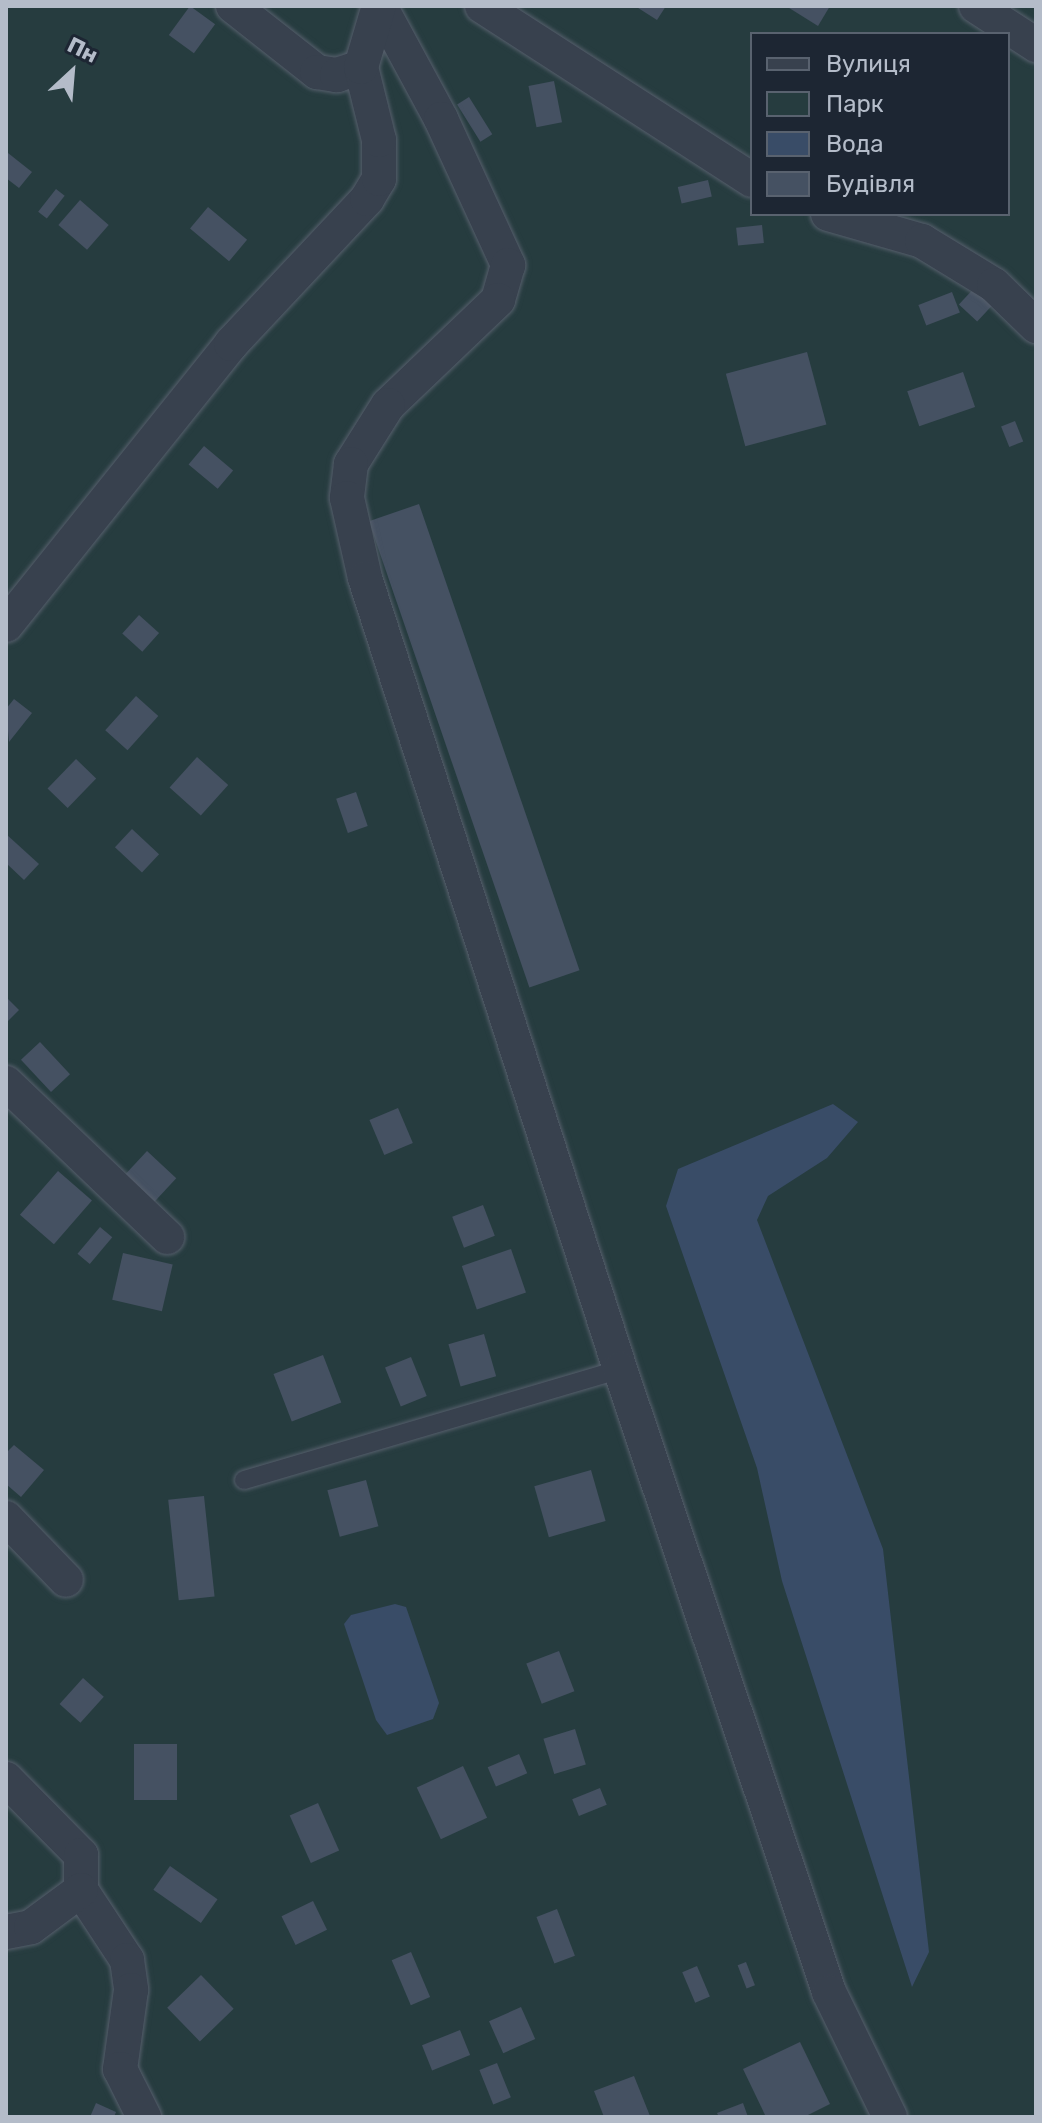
<!DOCTYPE html>
<html>
<head>
<meta charset="utf-8">
<style>
	body { margin:0 }
	#map { position:relative; width:1042px; height:2123px; overflow:hidden; background:#242f3e; font-family:Rubik,sans-serif }
	div>[style] { position:absolute }
	.green>* { inset:0; background:#263c3f }
	.water>* { inset:0; background:#394c67 }
	.building>* { inset:0; background:#455162; transform-origin:0 0 }
	.roads { filter:drop-shadow(0 0 2px #565f6c) drop-shadow(0 0 2px #565f6c) }
	.service>* { height:18px; margin:-9px; padding:0 9px; transform-origin:9px; border-radius:9px; background:#38414e }
	.minor>* { height:34px; margin:-17px; padding:0 17px; transform-origin:17px; border-radius:17px; background:#38414e }
	span { translate:-50% -50%; white-space:nowrap; text-align:center; line-height:1.15; -webkit-text-stroke:8px #1d2633; paint-order:stroke }
	.frame { position:absolute; inset:0; border:8px solid #b4bcc9; pointer-events:none }
	.legend { position:absolute; left:750px; top:32px; width:260px; height:184px; box-sizing:border-box; background:#1d2633; border:2px solid #59626f; margin:0; padding:10px 14px; list-style:none; font-size:24px; color:#b4bcc9 }
	.legend li { display:flex; align-items:center; gap:16px; height:40px }
	.legend b { width:40px; border:2px solid #59626f }
	.north { position:absolute; left:32px; top:32px; width:80px; height:80px; -webkit-text-stroke:6px #1d2633; paint-order:stroke; rotate:26deg; font-size:22px; font-weight:700; line-height:32px; text-align:center; color:#b4bcc9 }
	.north::after { content:''; display:block; margin:auto; width:28px; height:36px; background:#b4bcc9; clip-path:polygon(50% 0,100% 100%,50% 72%,0 100%) }
</style>
</head>
<body>
<div id="map">
	<div class="green">
		<div style="clip-path:polygon(evenodd,6px 6px,1036px 6px,1036px 2117px,6px 2117px,6px 6px,752px 34px,1008px 34px,1008px 214px,752px 214px,752px 34px)"></div>
	</div>
	<div class="water">
		<div style="clip-path:polygon(833px 1104px,858px 1122px,827px 1158px,768px 1196px,757px 1220px,883px 1549px,929px 1952px,912px 1987px,782px 1581px,757px 1468px,666px 1206px,678px 1169px)"></div>
		<div style="clip-path:polygon(395px 1604px,406px 1607px,439px 1703px,433px 1719px,387px 1735px,376px 1720px,344px 1624px,351px 1615px)"></div>
	</div>
	<div class="building">
		<div style="left:190px;top:6px;width:31px;height:36px;rotate:36deg"></div>
		<div style="clip-path:polygon(635px 6px,666px 6px,657px 20px)"></div>
		<div style="clip-path:polygon(786px 6px,830px 6px,818px 26px)"></div>
		<div style="left:554px;top:81px;width:42px;height:26px;rotate:79deg"></div>
		<div style="left:469px;top:97px;width:44px;height:14px;rotate:58deg"></div>
		<div style="clip-path:polygon(8px 153px,32px 172px,19px 188px,6px 178px)"></div>
		<div style="left:708px;top:180px;width:17px;height:31px;rotate:77deg"></div>
		<div style="left:56px;top:189px;width:11px;height:29px;rotate:38deg"></div>
		<div style="left:80px;top:200px;width:38px;height:33px;rotate:41deg"></div>
		<div style="left:208px;top:207px;width:51px;height:28px;rotate:40deg"></div>
		<div style="left:762px;top:225px;width:18px;height:26px;rotate:84deg"></div>
		<div style="left:978px;top:284px;width:25px;height:28px;rotate:43deg"></div>
		<div style="left:952px;top:292px;width:22px;height:36px;rotate:69deg"></div>
		<div style="left:807px;top:352px;width:75px;height:84px;rotate:75deg"></div>
		<div style="left:963px;top:372px;width:37px;height:59px;rotate:71deg"></div>
		<div style="left:1015px;top:421px;width:22px;height:15px;rotate:68deg"></div>
		<div style="left:204px;top:446px;width:38px;height:24px;rotate:40deg"></div>
		<div style="left:419px;top:504px;width:493px;height:53px;rotate:71deg"></div>
		<div style="left:139px;top:615px;width:27px;height:25px;rotate:42deg"></div>
		<div style="left:136px;top:696px;width:30px;height:46px;rotate:42deg"></div>
		<div style="clip-path:polygon(14px 699px,32px 713px,9px 742px,6px 709px)"></div>
		<div style="left:197px;top:757px;width:42px;height:41px;rotate:42deg"></div>
		<div style="left:76px;top:759px;width:28px;height:41px;rotate:44deg"></div>
		<div style="left:356px;top:792px;width:36px;height:21px;rotate:71deg"></div>
		<div style="left:132px;top:829px;width:37px;height:25px;rotate:43deg"></div>
		<div style="clip-path:polygon(6px 834px,39px 864px,24px 880px,6px 863px)"></div>
		<div style="clip-path:polygon(6px 997px,19px 1010px,6px 1023px)"></div>
		<div style="left:40px;top:1042px;width:44px;height:26px;rotate:47deg"></div>
		<div style="left:398px;top:1108px;width:38px;height:31px;rotate:67deg"></div>
		<div style="left:147px;top:1151px;width:40px;height:32px;rotate:43deg"></div>
		<div style="left:58px;top:1171px;width:45px;height:58px;rotate:41deg"></div>
		<div style="left:483px;top:1205px;width:33px;height:33px;rotate:69deg"></div>
		<div style="left:100px;top:1227px;width:16px;height:35px;rotate:40deg"></div>
		<div style="left:511px;top:1249px;width:46px;height:52px;rotate:71deg"></div>
		<div style="left:123px;top:1253px;width:51px;height:48px;rotate:13deg"></div>
		<div style="left:484px;top:1334px;width:44px;height:37px;rotate:74deg"></div>
		<div style="left:323px;top:1355px;width:51px;height:53px;rotate:69deg"></div>
		<div style="left:411px;top:1357px;width:42px;height:28px;rotate:68deg"></div>
		<div style="clip-path:polygon(14px 1445px,44px 1470px,21px 1497px,6px 1484px,6px 1453px)"></div>
		<div style="left:591px;top:1470px;width:53px;height:59px;rotate:74deg"></div>
		<div style="left:366px;top:1480px;width:48px;height:40px;rotate:75deg"></div>
		<div style="left:204px;top:1496px;width:101px;height:36px;rotate:84deg"></div>
		<div style="left:559px;top:1651px;width:43px;height:35px;rotate:69deg"></div>
		<div style="left:83px;top:1678px;width:28px;height:35px;rotate:42deg"></div>
		<div style="left:575px;top:1729px;width:37px;height:33px;rotate:73deg"></div>
		<div style="left:134px;top:1744px;width:43px;height:56px"></div>
		<div style="left:519px;top:1754px;width:21px;height:34px;rotate:67deg"></div>
		<div style="left:463px;top:1766px;width:57px;height:51px;rotate:65deg"></div>
		<div style="left:600px;top:1788px;width:18px;height:30px;rotate:68deg"></div>
		<div style="left:318px;top:1803px;width:52px;height:31px;rotate:66deg"></div>
		<div style="left:170px;top:1866px;width:58px;height:29px;rotate:35deg"></div>
		<div style="left:313px;top:1901px;width:32px;height:35px;rotate:64deg"></div>
		<div style="left:557px;top:1909px;width:50px;height:22px;rotate:69deg"></div>
		<div style="left:411px;top:1952px;width:49px;height:21px;rotate:67deg"></div>
		<div style="left:746px;top:1962px;width:25px;height:9px;rotate:69deg"></div>
		<div style="left:697px;top:1966px;width:33px;height:16px;rotate:67deg"></div>
		<div style="left:201px;top:1975px;width:47px;height:47px;rotate:46deg"></div>
		<div style="left:521px;top:2007px;width:35px;height:35px;rotate:66deg"></div>
		<div style="left:460px;top:2030px;width:27px;height:41px;rotate:68deg"></div>
		<div style="clip-path:polygon(800px 2042px,830px 2104px,804px 2117px,766px 2117px,743px 2069px)"></div>
		<div style="left:497px;top:2063px;width:37px;height:19px;rotate:68deg"></div>
		<div style="clip-path:polygon(634px 2076px,650px 2116px,604px 2117px,594px 2091px)"></div>
		<div style="clip-path:polygon(96px 2103px,116px 2112px,114px 2117px,90px 2117px)"></div>
		<div style="clip-path:polygon(743px 2103px,748px 2117px,719px 2117px,717px 2113px)"></div>
	</div>
	<div class="roads">
		<div class="service">
			<div style="left:244px;top:1480px;width:392px;rotate:-16.4deg"></div>
		</div>
		<div class="minor">
			<div style="left:233px;top:6px;width:107px;rotate:38.2deg"></div>
			<div style="left:317px;top:72px;width:20px;rotate:9deg"></div>
			<div style="left:337px;top:75px;width:25px;rotate:-18deg"></div>
			<div style="left:380px;top:6px;width:128px;rotate:61.6deg"></div>
			<div style="left:441px;top:119px;width:161px;rotate:65.3deg"></div>
			<div style="left:508px;top:265px;width:36px;rotate:106deg"></div>
			<div style="left:498px;top:300px;width:152px;rotate:136.3deg"></div>
			<div style="left:388px;top:405px;width:70px;rotate:122.1deg"></div>
			<div style="left:351px;top:464px;width:34px;rotate:97deg"></div>
			<div style="left:347px;top:498px;width:82px;rotate:77.3deg"></div>
			<div style="left:365px;top:578px;width:831px;rotate:72.13deg"></div>
			<div style="left:620px;top:1369px;width:657px;rotate:71.45deg"></div>
			<div style="left:829px;top:1992px;width:139px;rotate:64deg"></div>
			<div style="left:482px;top:6px;width:321px;rotate:32.8deg"></div>
			<div style="left:976px;top:6px;width:72px;rotate:33deg"></div>
			<div style="left:828px;top:214px;width:98px;rotate:16deg"></div>
			<div style="left:922px;top:241px;width:84px;rotate:31.4deg"></div>
			<div style="left:994px;top:285px;width:59px;rotate:44.3deg"></div>
			<div style="left:6px;top:625px;width:360px;rotate:-51.3deg"></div>
			<div style="left:231px;top:344px;width:199px;rotate:-46.8deg"></div>
			<div style="left:367px;top:199px;width:23px;rotate:-59deg"></div>
			<div style="left:379px;top:179px;width:39px;rotate:-90deg"></div>
			<div style="left:379px;top:140px;width:75px;rotate:-103.9deg"></div>
			<div style="left:361px;top:67px;width:64px;rotate:-73.6deg"></div>
			<div style="left:6px;top:1083px;width:223px;rotate:43.7deg"></div>
			<div style="left:6px;top:1518px;width:86px;rotate:45.9deg"></div>
			<div style="left:6px;top:1779px;width:107px;rotate:45.4deg"></div>
			<div style="left:81px;top:1855px;width:35px;rotate:90deg"></div>
			<div style="left:81px;top:1890px;width:84px;rotate:56.7deg"></div>
			<div style="left:127px;top:1960px;width:30px;rotate:82deg"></div>
			<div style="left:131px;top:1990px;width:80px;rotate:97.9deg"></div>
			<div style="left:120px;top:2069px;width:54px;rotate:63.4deg"></div>
			<div style="left:6px;top:1932px;width:25px;rotate:-11deg"></div>
			<div style="left:31px;top:1927px;width:62px;rotate:-36.5deg"></div>
		</div>
	</div>
	<div class="frame"></div>
	<ul class="legend">
	<li><b style="height:10px;background:#38414e"></b>Вулиця</li>
	<li><b style="height:22px;background:#263c3f"></b>Парк</li>
	<li><b style="height:22px;background:#394c67"></b>Вода</li>
	<li><b style="height:22px;background:#455162"></b>Будівля</li>
	</ul>
	<div class="north">Пн</div>
</div>
</body>
</html>
